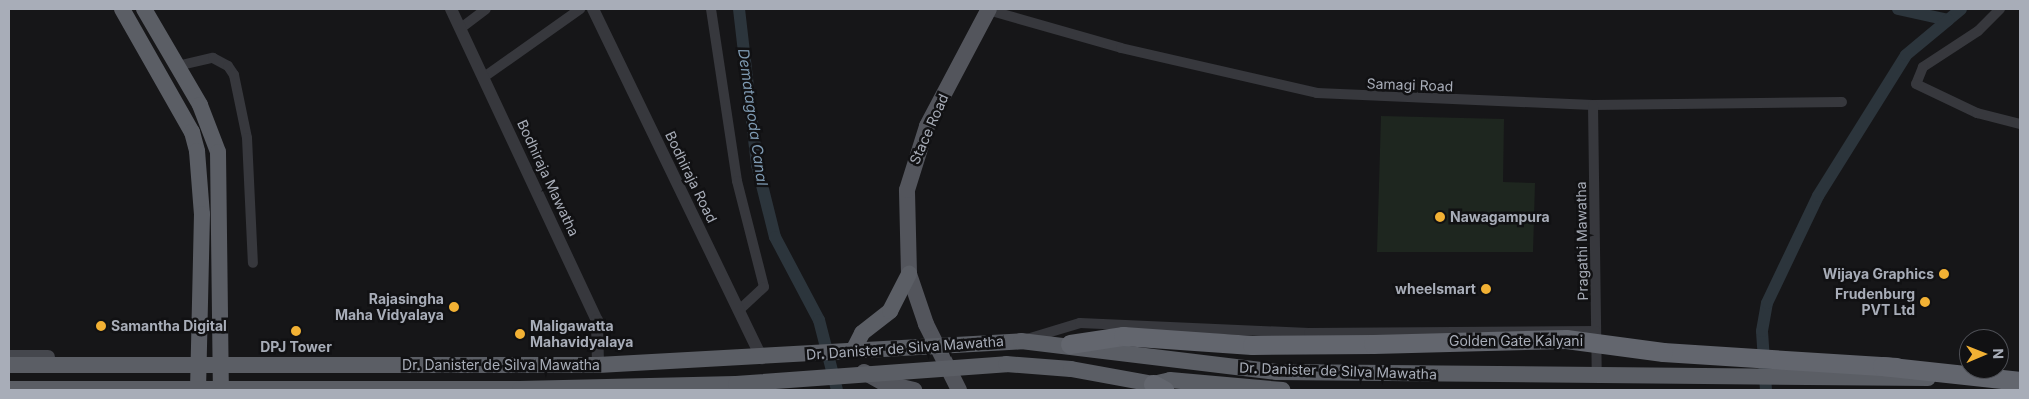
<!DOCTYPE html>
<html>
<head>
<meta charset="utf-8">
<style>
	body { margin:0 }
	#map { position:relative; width:2029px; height:399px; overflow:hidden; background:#161618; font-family:Inter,sans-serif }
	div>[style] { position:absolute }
	.green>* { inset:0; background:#1e261f }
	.canal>* { height:12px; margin:-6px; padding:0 6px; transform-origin:6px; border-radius:6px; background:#2c353c }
	.minor>* { height:10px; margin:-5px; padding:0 5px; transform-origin:5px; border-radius:5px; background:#37383d }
	.tertiary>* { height:12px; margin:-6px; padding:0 6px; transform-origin:6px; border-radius:6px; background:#37383d }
	.secondary>* { height:14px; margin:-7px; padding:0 7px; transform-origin:7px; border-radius:7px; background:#45474d }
	.primary>* { height:16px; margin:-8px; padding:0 8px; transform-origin:8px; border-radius:8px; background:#53555c }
	.trunk>* { height:16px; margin:-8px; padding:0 8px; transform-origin:8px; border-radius:8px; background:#5b5e65 }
	.motorway>* { height:19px; margin:-9.5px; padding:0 9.5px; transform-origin:9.5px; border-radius:9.5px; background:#63666e }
	.motorway-bridge>* { height:19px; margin:-9.5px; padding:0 9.5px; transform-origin:9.5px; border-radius:9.5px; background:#63666e }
	.dots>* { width:14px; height:14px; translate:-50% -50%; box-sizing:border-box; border:2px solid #111113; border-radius:50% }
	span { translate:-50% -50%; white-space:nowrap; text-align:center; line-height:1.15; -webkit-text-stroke:5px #111113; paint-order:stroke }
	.street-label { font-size:14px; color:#a8adb8 }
	.poi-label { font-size:14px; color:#a8adb8; font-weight:700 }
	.left { translate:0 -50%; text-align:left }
	.right { translate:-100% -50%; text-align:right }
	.water-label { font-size:15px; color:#7f9bb3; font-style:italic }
	.frame { position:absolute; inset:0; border:10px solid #a8adb8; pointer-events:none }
	.north { position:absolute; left:1959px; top:329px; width:50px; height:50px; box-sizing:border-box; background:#111113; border:1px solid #4d4f55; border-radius:50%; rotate:89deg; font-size:14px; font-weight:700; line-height:20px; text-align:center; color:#a8adb8 }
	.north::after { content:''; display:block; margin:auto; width:18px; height:22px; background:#f2b134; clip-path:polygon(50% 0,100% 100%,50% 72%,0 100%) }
</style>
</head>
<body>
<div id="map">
	<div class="green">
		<div style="clip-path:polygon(1381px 116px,1504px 119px,1503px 182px,1535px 183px,1533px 252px,1377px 252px)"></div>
	</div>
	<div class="canal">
		<div style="left:739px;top:9px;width:157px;rotate:83.4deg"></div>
		<div style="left:757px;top:165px;width:74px;rotate:76deg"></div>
		<div style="left:775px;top:237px;width:94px;rotate:62.1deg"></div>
		<div style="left:819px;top:320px;width:72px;rotate:75.6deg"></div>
		<div style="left:1898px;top:9px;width:51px;rotate:12.4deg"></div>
		<div style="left:1948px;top:20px;width:17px;rotate:-40deg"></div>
		<div style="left:1766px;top:390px;width:59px;rotate:-93.9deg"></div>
		<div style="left:1762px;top:331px;width:28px;rotate:-80deg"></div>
		<div style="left:1767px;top:303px;width:119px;rotate:-64.5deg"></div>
		<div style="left:1818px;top:196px;width:166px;rotate:-58deg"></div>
		<div style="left:1906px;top:55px;width:55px;rotate:-39.8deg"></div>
	</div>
	<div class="minor">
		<div style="left:711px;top:9px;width:174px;rotate:81.4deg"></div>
		<div style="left:737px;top:181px;width:109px;rotate:75.7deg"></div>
		<div style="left:764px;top:287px;width:34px;rotate:137deg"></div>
		<div style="left:2000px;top:9px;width:31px;rotate:135deg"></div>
		<div style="left:1978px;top:31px;width:66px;rotate:146.8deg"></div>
		<div style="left:1923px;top:67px;width:18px;rotate:112deg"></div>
		<div style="left:1916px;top:84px;width:68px;rotate:25.4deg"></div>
		<div style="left:1977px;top:113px;width:44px;rotate:14.3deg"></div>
		<div style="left:988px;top:10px;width:138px;rotate:15.9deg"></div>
		<div style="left:1121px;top:48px;width:201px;rotate:12.9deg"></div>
		<div style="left:1317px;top:93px;width:276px;rotate:2.5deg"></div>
		<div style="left:1593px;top:105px;width:249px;rotate:-0.7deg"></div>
		<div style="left:461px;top:28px;width:31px;rotate:-37deg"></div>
		<div style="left:177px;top:66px;width:37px;rotate:-13deg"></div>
		<div style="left:213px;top:58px;width:17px;rotate:28deg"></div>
		<div style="left:228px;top:66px;width:11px;rotate:56deg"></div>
		<div style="left:234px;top:75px;width:64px;rotate:78.3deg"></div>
		<div style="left:247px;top:138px;width:125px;rotate:87.3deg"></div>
		<div style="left:484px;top:77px;width:118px;rotate:-35.3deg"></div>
		<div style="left:1593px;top:105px;width:272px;rotate:89.2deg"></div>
		<div style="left:1027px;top:339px;width:55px;rotate:-16.8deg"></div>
		<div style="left:1080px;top:323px;width:229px;rotate:2.5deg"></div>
		<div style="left:1309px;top:333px;width:287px;rotate:-0.4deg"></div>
	</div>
	<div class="tertiary">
		<div style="left:451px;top:9px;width:344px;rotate:64.9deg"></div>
		<div style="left:597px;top:320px;width:45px;rotate:88.7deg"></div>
		<div style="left:593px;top:9px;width:388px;rotate:64.2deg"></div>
	</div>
	<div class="secondary">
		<div style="left:9px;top:357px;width:39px"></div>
	</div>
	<div class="primary">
		<div style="left:864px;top:372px;width:23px;rotate:29deg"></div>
		<div style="left:884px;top:383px;width:31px;rotate:13deg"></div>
		<div style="left:959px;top:390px;width:74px;rotate:-116.6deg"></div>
		<div style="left:926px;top:324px;width:53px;rotate:-108.8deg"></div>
		<div style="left:909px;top:274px;width:84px;rotate:-91.4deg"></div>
		<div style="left:907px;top:190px;width:67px;rotate:-72.6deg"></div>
		<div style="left:927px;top:126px;width:132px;rotate:-62.1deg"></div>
	</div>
	<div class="trunk">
		<div style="left:122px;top:9px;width:142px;rotate:60.4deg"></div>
		<div style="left:192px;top:132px;width:20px;rotate:75deg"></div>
		<div style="left:197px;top:151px;width:63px;rotate:85.5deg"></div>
		<div style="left:202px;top:214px;width:174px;rotate:91.3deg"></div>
		<div style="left:144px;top:9px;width:111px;rotate:59.7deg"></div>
		<div style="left:200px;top:105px;width:50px;rotate:69deg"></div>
		<div style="left:218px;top:152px;width:235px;rotate:89.3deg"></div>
		<div style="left:853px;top:351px;width:20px;rotate:-63deg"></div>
		<div style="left:862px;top:333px;width:36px;rotate:-38deg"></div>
		<div style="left:890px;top:311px;width:42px;rotate:-62.8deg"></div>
		<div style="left:9px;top:365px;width:589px"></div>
		<div style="left:598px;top:365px;width:424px;rotate:-3.2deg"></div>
		<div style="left:1021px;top:341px;width:257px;rotate:6.9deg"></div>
		<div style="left:1276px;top:372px;width:652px;rotate:0.53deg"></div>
		<div style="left:9px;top:389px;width:511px"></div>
		<div style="left:520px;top:389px;width:216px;rotate:-1.3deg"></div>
		<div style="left:736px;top:384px;width:271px;rotate:-4.2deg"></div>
		<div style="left:1006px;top:364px;width:65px;rotate:4.4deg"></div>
		<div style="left:1071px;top:369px;width:83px;rotate:10.4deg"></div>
		<div style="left:1153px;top:384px;width:17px;rotate:-13deg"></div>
		<div style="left:1170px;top:380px;width:113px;rotate:5.1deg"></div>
	</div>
	<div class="motorway">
		<div style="left:1070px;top:344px;width:54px;rotate:-8.6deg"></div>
		<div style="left:1123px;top:336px;width:129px;rotate:4deg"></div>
		<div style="left:1252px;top:345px;width:121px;rotate:-0.5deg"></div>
		<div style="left:1663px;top:352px;width:234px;rotate:3.7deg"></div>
		<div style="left:1153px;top:384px;width:13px;rotate:29deg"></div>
	</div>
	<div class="motorway-bridge">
		<div style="left:1373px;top:344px;width:193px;rotate:-1.5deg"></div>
		<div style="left:1566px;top:339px;width:98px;rotate:7.6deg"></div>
		<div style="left:1882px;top:366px;width:139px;rotate:6.2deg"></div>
	</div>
	<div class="dots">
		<div style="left:1440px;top:217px;background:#f2b134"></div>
		<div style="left:1944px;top:274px;background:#f2b134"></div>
		<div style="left:1486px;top:289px;background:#f2b134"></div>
		<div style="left:1925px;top:302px;background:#f2b134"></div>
		<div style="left:454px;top:307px;background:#f2b134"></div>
		<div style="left:101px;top:326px;background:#f2b134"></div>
		<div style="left:296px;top:331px;background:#f2b134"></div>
		<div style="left:520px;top:334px;background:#f2b134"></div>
	</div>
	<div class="street-label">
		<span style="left:1410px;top:85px;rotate:2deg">Samagi Road</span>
		<span style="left:929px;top:129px;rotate:-66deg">Stace Road</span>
		<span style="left:691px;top:177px;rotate:64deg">Bodhiraja Road</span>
		<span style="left:548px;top:178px;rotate:65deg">Bodhiraja Mawatha</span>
		<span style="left:1582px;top:241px;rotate:-91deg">Pragathi Mawatha</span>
		<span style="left:1516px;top:341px">Golden Gate Kalyani</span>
		<span style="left:905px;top:348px;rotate:-4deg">Dr. Danister de Silva Mawatha</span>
		<span style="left:501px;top:365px">Dr. Danister de Silva Mawatha</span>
		<span style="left:1338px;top:371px;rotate:2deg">Dr. Danister de Silva Mawatha</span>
	</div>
	<div class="poi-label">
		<span class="left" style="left:1450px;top:217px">Nawagampura</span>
		<span class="right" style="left:1934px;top:274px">Wijaya Graphics</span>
		<span class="right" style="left:1476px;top:289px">wheelsmart</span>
		<span class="right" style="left:1915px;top:302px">Frudenburg<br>PVT Ltd</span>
		<span class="right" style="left:444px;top:307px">Rajasingha<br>Maha Vidyalaya</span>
		<span class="left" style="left:111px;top:326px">Samantha Digital</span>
		<span class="left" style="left:530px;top:334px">Maligawatta<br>Mahavidyalaya</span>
		<span style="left:296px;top:347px">DPJ Tower</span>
	</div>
	<div class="water-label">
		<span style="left:753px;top:117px;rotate:82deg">Dematagoda Canal</span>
	</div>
	<div class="frame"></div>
	<div class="north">N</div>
</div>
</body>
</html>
